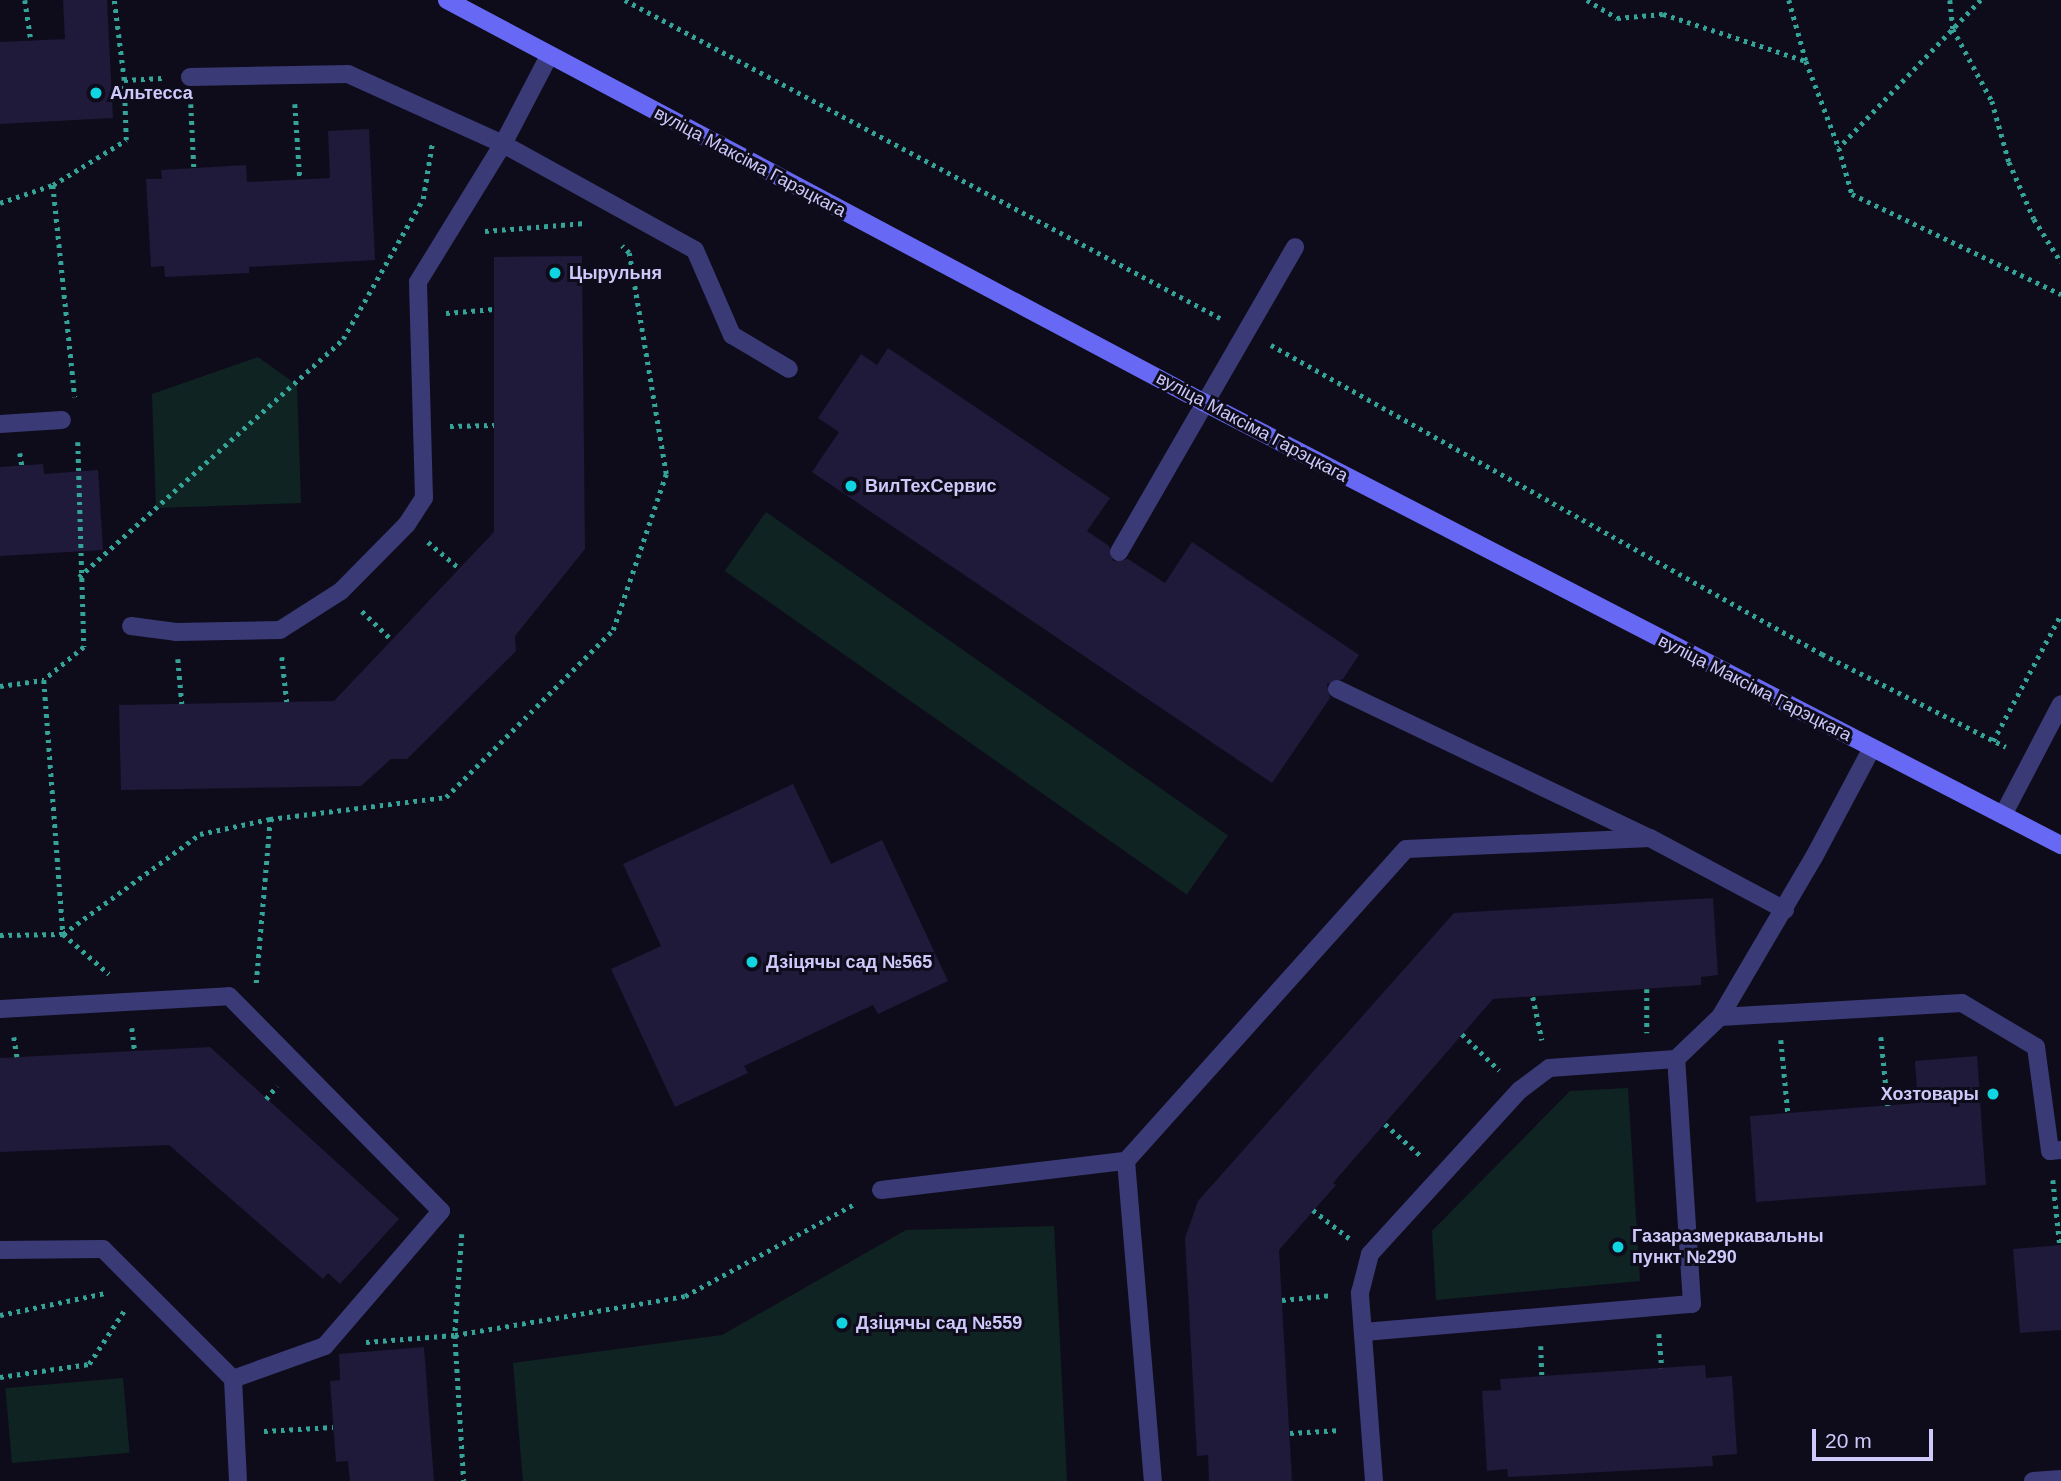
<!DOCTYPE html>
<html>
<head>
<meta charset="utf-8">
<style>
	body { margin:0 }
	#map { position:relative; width:2061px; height:1481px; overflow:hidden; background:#0e0c1a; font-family:Helvetica,sans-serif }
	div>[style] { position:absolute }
	.green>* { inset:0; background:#0f2422; transform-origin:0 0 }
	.building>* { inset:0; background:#1f193a }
	.path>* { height:4.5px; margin-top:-2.25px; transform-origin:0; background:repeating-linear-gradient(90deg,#35a498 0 3.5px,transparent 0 8.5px) }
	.lane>* { height:18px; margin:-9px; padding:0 9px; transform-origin:9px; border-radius:9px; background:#3a3a76 }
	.secondary>* { height:18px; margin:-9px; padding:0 9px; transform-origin:9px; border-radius:9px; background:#6769f4 }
	.dots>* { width:19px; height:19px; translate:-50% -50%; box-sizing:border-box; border:4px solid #0e0c1a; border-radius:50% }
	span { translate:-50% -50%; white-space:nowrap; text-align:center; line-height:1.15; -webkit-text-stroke:6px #0e0c1a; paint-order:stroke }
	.poi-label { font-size:18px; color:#cdc9fb; font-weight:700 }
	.left { translate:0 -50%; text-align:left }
	.right { translate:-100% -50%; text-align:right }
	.street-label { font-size:18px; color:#cdc9fb }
	.scale { position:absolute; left:1812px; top:1429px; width:121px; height:32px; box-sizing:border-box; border:4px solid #cdc9fb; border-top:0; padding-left:9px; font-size:21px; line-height:24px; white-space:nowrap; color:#cdc9fb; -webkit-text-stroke:5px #0e0c1a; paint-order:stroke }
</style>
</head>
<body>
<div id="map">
	<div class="green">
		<div style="clip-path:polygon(258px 357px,297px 385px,301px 503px,156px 508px,152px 394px)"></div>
		<div style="left:766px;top:512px;width:564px;height:72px;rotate:35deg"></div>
		<div style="clip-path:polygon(1628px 1088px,1640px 1281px,1436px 1300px,1432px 1231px,1570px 1091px)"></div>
		<div style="clip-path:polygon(1054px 1226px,1067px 1481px,523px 1481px,513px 1363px,722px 1335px,906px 1230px)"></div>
		<div style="left:123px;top:1378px;width:75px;height:118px;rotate:85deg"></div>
	</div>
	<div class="building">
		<div style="clip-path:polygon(63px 0,107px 0,113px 118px,0 124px,0 42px,65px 39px)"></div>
		<div style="clip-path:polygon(369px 129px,375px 260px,249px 267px,249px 273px,165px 277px,164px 266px,151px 267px,146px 179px,162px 179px,161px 170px,246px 165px,247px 182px,330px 178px,328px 131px)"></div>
		<div style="clip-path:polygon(582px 256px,585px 549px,515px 636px,516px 651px,407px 759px,391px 759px,361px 786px,121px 790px,119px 705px,334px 701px,494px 532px,494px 257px)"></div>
		<div style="clip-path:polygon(888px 348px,1110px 498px,1087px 531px,1109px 546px,1113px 561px,1128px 559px,1165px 583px,1192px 542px,1359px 655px,1343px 679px,1327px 684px,1330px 698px,1272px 783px,812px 472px,839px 432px,818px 418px,861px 354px,877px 365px)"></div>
		<div style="clip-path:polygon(43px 464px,44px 474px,98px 470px,103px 550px,0 556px,0 467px)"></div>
		<div style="clip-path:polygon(793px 784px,831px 864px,882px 840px,948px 981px,878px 1014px,873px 1005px,744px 1066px,748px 1073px,675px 1107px,611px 969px,661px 946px,623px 864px)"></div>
		<div style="clip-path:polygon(1713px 898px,1718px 975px,1701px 977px,1701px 985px,1493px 999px,1333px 1183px,1336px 1185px,1279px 1250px,1292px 1481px,1209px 1481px,1208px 1455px,1197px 1456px,1185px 1238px,1198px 1201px,1454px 913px)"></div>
		<div style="clip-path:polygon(210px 1047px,399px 1219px,340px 1284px,328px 1273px,323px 1279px,169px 1145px,0 1152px,0 1058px)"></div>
		<div style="clip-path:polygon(1977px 1056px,1986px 1185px,1756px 1202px,1750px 1116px,1918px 1103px,1915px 1061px)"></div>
		<div style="clip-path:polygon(2061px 1245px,2061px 1330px,2020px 1333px,2013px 1249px)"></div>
		<div style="clip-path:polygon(424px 1347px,434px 1481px,350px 1481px,348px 1461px,336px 1462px,330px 1381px,340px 1380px,339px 1354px)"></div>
		<div style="clip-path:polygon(1705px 1365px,1706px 1378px,1732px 1376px,1737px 1454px,1712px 1456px,1713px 1466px,1508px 1477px,1507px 1469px,1487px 1471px,1482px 1391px,1501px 1390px,1500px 1379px)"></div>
	</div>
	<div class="path">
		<div style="left:25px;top:0;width:40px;rotate:81.5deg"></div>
		<div style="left:625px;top:0;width:675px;rotate:28.12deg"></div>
		<div style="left:1587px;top:0;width:35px;rotate:31deg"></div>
		<div style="left:1617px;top:18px;width:46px;rotate:-5deg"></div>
		<div style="left:1663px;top:14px;width:151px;rotate:18.2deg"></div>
		<div style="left:1789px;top:0;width:63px;rotate:74.4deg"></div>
		<div style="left:1806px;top:61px;width:93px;rotate:69.2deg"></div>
		<div style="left:1950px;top:0;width:29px;rotate:84deg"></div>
		<div style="left:1953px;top:29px;width:82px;rotate:61.6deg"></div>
		<div style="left:1992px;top:101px;width:63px;rotate:74.4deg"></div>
		<div style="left:2009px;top:162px;width:62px;rotate:66.3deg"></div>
		<div style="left:2034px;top:219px;width:51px;rotate:57.9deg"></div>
		<div style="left:1981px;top:0;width:205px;rotate:133.8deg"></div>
		<div style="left:1839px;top:148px;width:48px;rotate:74.2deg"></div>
		<div style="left:1852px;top:194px;width:232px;rotate:25.6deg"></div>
		<div style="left:124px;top:80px;width:38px;rotate:-3deg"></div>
		<div style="left:191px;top:104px;width:64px;rotate:87.3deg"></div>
		<div style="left:295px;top:104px;width:76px;rotate:86.2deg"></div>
		<div style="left:53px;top:185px;width:213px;rotate:84.1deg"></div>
		<div style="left:0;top:203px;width:56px;rotate:-18.8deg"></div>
		<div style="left:53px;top:185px;width:86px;rotate:-31.7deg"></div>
		<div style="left:126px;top:140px;width:60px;rotate:-91.9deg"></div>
		<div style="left:124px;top:80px;width:81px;rotate:-97.1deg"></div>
		<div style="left:485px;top:231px;width:100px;rotate:-4.6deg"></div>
		<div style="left:446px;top:313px;width:48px;rotate:-4.8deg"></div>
		<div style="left:1271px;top:345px;width:632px;rotate:29.28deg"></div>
		<div style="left:1822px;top:654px;width:206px;rotate:26.8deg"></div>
		<div style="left:450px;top:426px;width:44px;rotate:-1.3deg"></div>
		<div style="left:78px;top:442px;width:205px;rotate:88.3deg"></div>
		<div style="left:84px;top:647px;width:52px;rotate:140.5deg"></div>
		<div style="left:44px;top:680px;width:255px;rotate:85.7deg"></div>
		<div style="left:63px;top:934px;width:61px;rotate:41deg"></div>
		<div style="left:20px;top:453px;width:13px;rotate:81deg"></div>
		<div style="left:428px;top:542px;width:40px;rotate:40deg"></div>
		<div style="left:79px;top:577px;width:355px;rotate:-42deg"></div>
		<div style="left:343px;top:339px;width:161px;rotate:-60.3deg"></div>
		<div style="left:423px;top:199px;width:56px;rotate:-80.7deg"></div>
		<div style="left:362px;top:611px;width:42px;rotate:44deg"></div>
		<div style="left:282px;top:657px;width:45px;rotate:83.7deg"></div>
		<div style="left:178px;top:659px;width:45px;rotate:84.9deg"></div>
		<div style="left:0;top:686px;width:44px;rotate:-7.8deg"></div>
		<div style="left:1993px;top:741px;width:144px;rotate:-61.8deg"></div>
		<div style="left:0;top:935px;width:63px;rotate:-0.9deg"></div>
		<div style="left:63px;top:934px;width:170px;rotate:-36.1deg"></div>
		<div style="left:200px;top:834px;width:72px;rotate:-12.1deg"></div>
		<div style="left:270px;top:819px;width:177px;rotate:-7.1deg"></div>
		<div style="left:446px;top:797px;width:236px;rotate:-45deg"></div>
		<div style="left:613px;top:630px;width:165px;rotate:-71.2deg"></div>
		<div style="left:666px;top:474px;width:224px;rotate:-99.5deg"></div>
		<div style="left:629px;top:253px;width:10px;rotate:-135deg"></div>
		<div style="left:256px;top:983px;width:165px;rotate:-85.1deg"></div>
		<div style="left:1647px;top:989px;width:44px;rotate:90deg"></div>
		<div style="left:1533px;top:997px;width:44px;rotate:78.2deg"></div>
		<div style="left:132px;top:1028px;width:24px;rotate:83deg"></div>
		<div style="left:1462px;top:1034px;width:52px;rotate:44.2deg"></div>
		<div style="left:14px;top:1037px;width:20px;rotate:81deg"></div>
		<div style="left:1881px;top:1037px;width:69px;rotate:84.2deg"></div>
		<div style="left:1781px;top:1040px;width:73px;rotate:84.5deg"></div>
		<div style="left:266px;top:1099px;width:17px;rotate:-50deg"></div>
		<div style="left:1385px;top:1124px;width:48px;rotate:41.6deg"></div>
		<div style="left:2053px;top:1180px;width:65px;rotate:83.9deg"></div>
		<div style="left:1313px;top:1210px;width:46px;rotate:37.9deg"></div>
		<div style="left:462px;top:1234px;width:101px;rotate:94deg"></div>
		<div style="left:455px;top:1335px;width:146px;rotate:86.5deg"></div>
		<div style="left:1282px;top:1300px;width:51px;rotate:-5.6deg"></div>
		<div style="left:0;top:1315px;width:107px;rotate:-11.8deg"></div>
		<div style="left:1659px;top:1334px;width:34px;rotate:85deg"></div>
		<div style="left:366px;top:1342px;width:89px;rotate:-4.5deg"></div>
		<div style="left:455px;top:1335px;width:233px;rotate:-9.6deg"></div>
		<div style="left:685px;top:1296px;width:195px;rotate:-28.5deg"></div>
		<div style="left:1541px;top:1346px;width:31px;rotate:88deg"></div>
		<div style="left:0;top:1377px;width:90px;rotate:-8.3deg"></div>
		<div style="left:89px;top:1364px;width:64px;rotate:-56.6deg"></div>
		<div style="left:264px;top:1431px;width:69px;rotate:-3.3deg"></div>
		<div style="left:1290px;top:1433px;width:51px;rotate:-3.4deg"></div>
	</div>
	<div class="lane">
		<div style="left:190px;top:77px;width:158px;rotate:-1.1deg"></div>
		<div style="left:348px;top:74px;width:170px;rotate:24.3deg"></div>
		<div style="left:503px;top:144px;width:219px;rotate:28.9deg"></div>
		<div style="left:695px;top:250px;width:93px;rotate:66.5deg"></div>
		<div style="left:732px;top:335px;width:66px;rotate:30.8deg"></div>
		<div style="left:0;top:424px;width:62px;rotate:-3.7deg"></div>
		<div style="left:1119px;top:552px;width:352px;rotate:-60deg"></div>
		<div style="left:131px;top:626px;width:45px;rotate:7.6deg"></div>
		<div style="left:176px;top:632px;width:104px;rotate:-1.1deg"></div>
		<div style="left:280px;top:630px;width:72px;rotate:-32.6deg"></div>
		<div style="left:341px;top:591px;width:94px;rotate:-45.4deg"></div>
		<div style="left:407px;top:524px;width:31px;rotate:-57deg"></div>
		<div style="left:424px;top:498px;width:216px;rotate:-91.6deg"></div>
		<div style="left:418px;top:282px;width:162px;rotate:-58.4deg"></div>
		<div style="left:503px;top:144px;width:99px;rotate:-62.4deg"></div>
		<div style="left:1337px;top:689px;width:344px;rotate:25.5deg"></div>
		<div style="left:2003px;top:815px;width:125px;rotate:-62.4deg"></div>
		<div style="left:0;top:1009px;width:229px;rotate:-3.2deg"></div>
		<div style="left:229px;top:996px;width:302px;rotate:45.4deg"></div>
		<div style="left:441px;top:1211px;width:178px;rotate:130.7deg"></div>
		<div style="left:325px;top:1346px;width:98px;rotate:160.3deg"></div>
		<div style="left:1720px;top:1017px;width:242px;rotate:-3.3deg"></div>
		<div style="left:1962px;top:1003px;width:86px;rotate:30.7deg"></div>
		<div style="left:2036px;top:1047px;width:105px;rotate:82.3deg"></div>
		<div style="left:2050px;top:1151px;width:11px;rotate:-5deg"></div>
		<div style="left:1126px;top:1161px;width:321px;rotate:85.2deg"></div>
		<div style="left:881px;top:1190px;width:247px;rotate:-6.8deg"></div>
		<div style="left:1126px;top:1161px;width:419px;rotate:-48.1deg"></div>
		<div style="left:1406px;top:849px;width:244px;rotate:-2.6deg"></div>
		<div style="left:1650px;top:838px;width:153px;rotate:28.1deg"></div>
		<div style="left:0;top:1250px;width:103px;rotate:-0.6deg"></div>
		<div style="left:103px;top:1249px;width:184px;rotate:45deg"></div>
		<div style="left:233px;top:1379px;width:102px;rotate:87.2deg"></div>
		<div style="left:1364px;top:1332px;width:329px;rotate:-4.9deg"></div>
		<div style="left:1692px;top:1304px;width:246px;rotate:-93.7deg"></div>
		<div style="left:1374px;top:1481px;width:189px;rotate:-94.3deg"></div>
		<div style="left:1360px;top:1293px;width:40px;rotate:-75.6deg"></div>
		<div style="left:1370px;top:1254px;width:222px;rotate:-47.6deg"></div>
		<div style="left:1520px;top:1090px;width:36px;rotate:-37deg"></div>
		<div style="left:1549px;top:1068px;width:127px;rotate:-4.1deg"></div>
		<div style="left:1676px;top:1059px;width:61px;rotate:-43.7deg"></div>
		<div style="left:1720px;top:1017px;width:186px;rotate:-59.6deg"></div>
		<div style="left:1814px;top:857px;width:123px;rotate:-62deg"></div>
		<div style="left:2033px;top:1481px;width:28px;rotate:-4deg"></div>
	</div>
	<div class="secondary">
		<div style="left:447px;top:0;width:856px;rotate:28deg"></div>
		<div style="left:1203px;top:402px;width:966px;rotate:27.31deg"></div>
	</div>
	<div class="dots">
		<div style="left:96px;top:93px;background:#10d4e0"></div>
		<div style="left:555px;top:273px;background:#10d4e0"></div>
		<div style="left:851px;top:486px;background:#10d4e0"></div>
		<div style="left:752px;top:962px;background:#10d4e0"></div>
		<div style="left:1993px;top:1094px;background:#10d4e0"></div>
		<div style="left:1618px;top:1247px;background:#10d4e0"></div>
		<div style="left:842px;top:1323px;background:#10d4e0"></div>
	</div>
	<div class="poi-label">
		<span class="left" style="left:110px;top:93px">Альтесса</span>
		<span class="left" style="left:569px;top:273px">Цырульня</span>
		<span class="left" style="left:865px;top:486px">ВилТехСервис</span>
		<span class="left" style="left:766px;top:962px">Дзіцячы сад №565</span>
		<span class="right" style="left:1979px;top:1094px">Хозтовары</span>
		<span class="left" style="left:1632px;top:1247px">Газаразмеркавальны<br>пункт №290</span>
		<span class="left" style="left:856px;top:1323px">Дзіцячы сад №559</span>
	</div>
	<div class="street-label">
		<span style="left:750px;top:162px;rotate:28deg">вуліца Максіма Гарэцкага</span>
		<span style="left:1252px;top:427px;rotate:28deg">вуліца Максіма Гарэцкага</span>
		<span style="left:1755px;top:688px;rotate:27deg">вуліца Максіма Гарэцкага</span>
	</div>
	<div class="scale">20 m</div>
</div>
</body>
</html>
